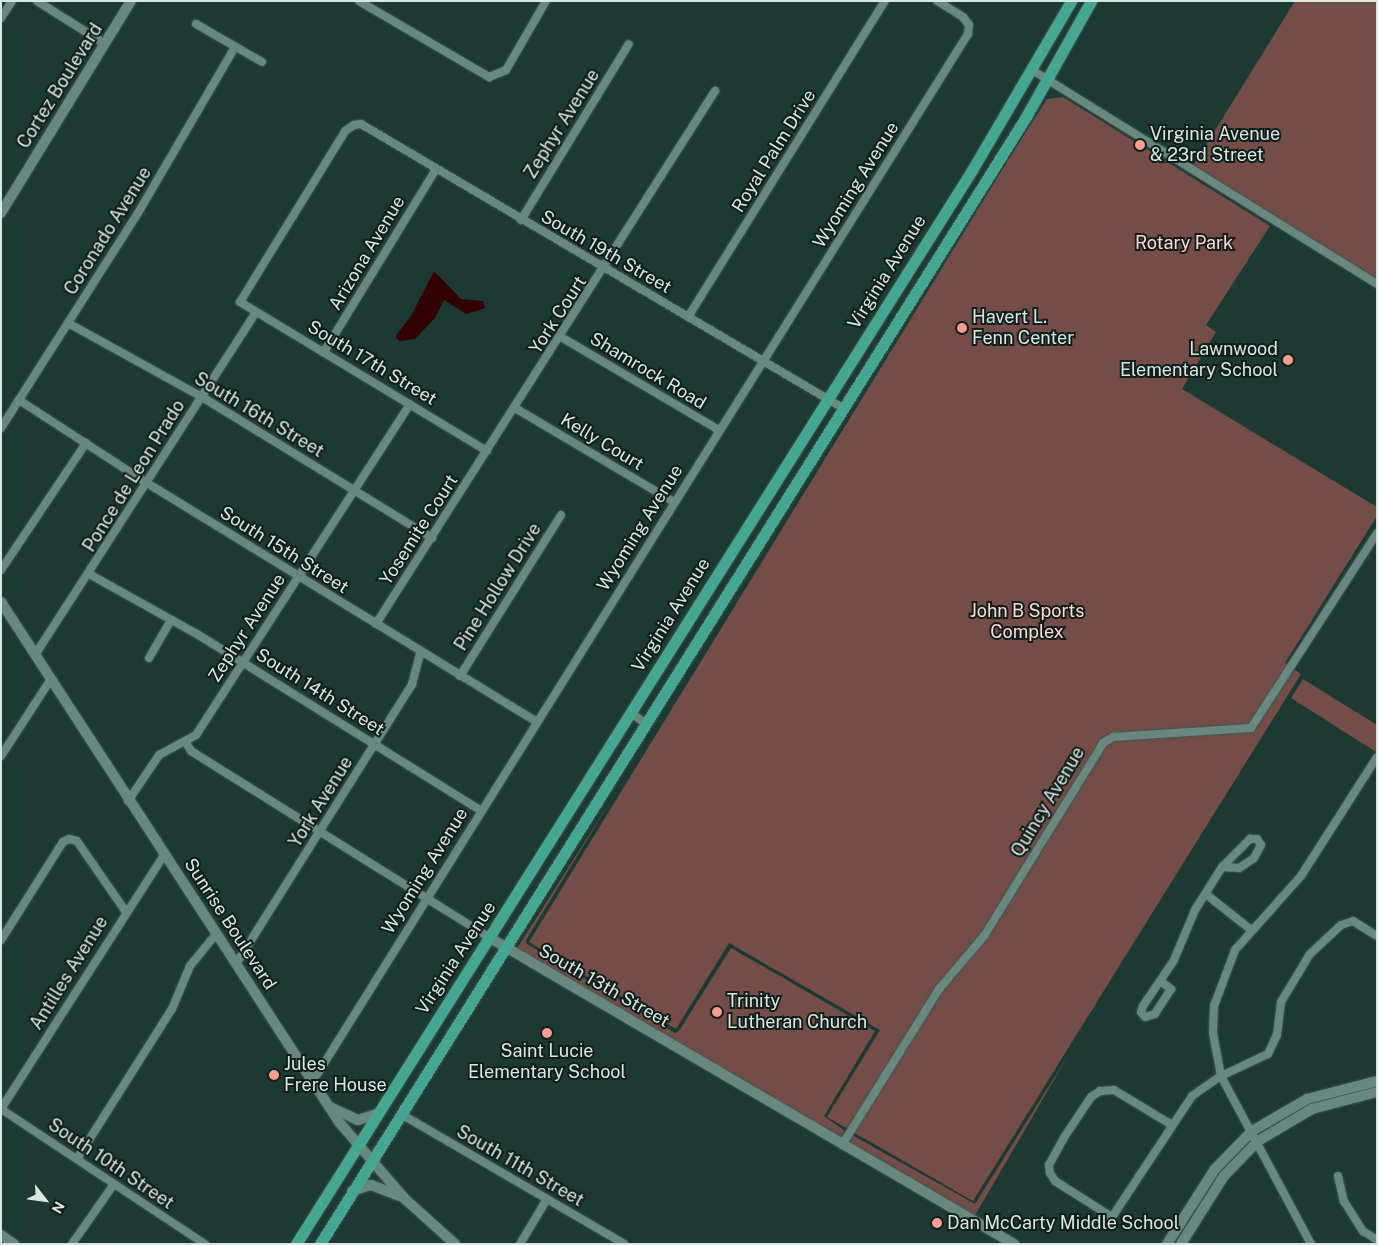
<!DOCTYPE html>
<html>
<head>
<meta charset="utf-8">
<style>
	body { margin:0 }
	#map { position:relative; width:1378px; height:1245px; overflow:hidden; background:#1c3932; font-family:"Public Sans",sans-serif }
	div>[style] { position:absolute }
	.green>* { inset:0; background:#744d48 }
	.water>* { inset:0; background:#320101 }
	.roads { filter:drop-shadow(0 0 1px #3e5852) drop-shadow(0 0 1px #3e5852) }
	.street>* { height:8px; margin:-4px; padding:0 4px; transform-origin:4px; border-radius:4px; background:#68887f }
	.secondary>* { height:10px; margin:-5px; padding:0 5px; transform-origin:5px; border-radius:5px; background:#68887f }
	.primary>* { height:11px; margin:-5.5px; padding:0 5.5px; transform-origin:5.5px; border-radius:5.5px; background:#45a692 }
	.dots>* { width:14px; height:14px; translate:-50% -50%; box-sizing:border-box; border:2px solid #111e1a; border-radius:50% }
	span { translate:-50% -50%; white-space:nowrap; text-align:center; line-height:1.15; -webkit-text-stroke:4px #111e1a; paint-order:stroke }
	.street-label { font-size:18px; color:#d7e8e2 }
	.poi-label { font-size:18px; color:#d7e8e2 }
	.left { translate:0 -50%; text-align:left }
	.right { translate:-100% -50%; text-align:right }
	.park-label { font-size:18px; color:#fed8d2 }
	.frame { position:absolute; inset:0; border:2px solid #d7e8e2; pointer-events:none }
	.north { position:absolute; left:20px; top:1175px; width:50px; height:50px; -webkit-text-stroke:4px #111e1a; paint-order:stroke; rotate:120deg; font-size:14px; font-weight:700; line-height:20px; text-align:center; color:#d7e8e2 }
	.north::after { content:''; display:block; margin:auto; width:18px; height:22px; background:#d7e8e2; clip-path:polygon(50% 0,100% 100%,50% 72%,0 100%) }
</style>
</head>
<body>
<div id="map">
	<div class="green">
		<div style="clip-path:polygon(1295px 1px,1377px 1px,1377px 280px,1193px 166px)"></div>
		<div style="clip-path:polygon(1063px 97px,1270px 226px,1206px 325px,1216px 332px,1182px 389px,1377px 507px,1377px 516px,1285px 663px,1301px 674px,973px 1201px,827px 1117px,880px 1030px,729px 943px,676px 1029px,529px 942px,1010px 157px,1047px 99px)"></div>
		<div style="clip-path:polygon(1303px 679px,1377px 725px,1376px 752px,1291px 698px)"></div>
		<div style="clip-path:polygon(613px 797px,526px 940px,527px 944px,675px 1033px,679px 1031px,731px 948px,875px 1031px,824px 1116px,845px 1131px,840px 1140px,516px 950px)"></div>
		<div style="clip-path:polygon(1069px 1054px,974px 1217px,847px 1144px,852px 1135px,975px 1204px)"></div>
	</div>
	<div class="water">
		<div style="clip-path:polygon(434px 271px,461px 299px,483px 301px,485px 308px,466px 314px,444px 300px,435px 318px,415px 339px,400px 341px,396px 338px,397px 334px,411px 316px)"></div>
	</div>
	<div class="roads">
		<div class="street">
			<div style="left:37px;top:1px;width:80px;rotate:32.3deg"></div>
			<div style="left:359px;top:1px;width:151px;rotate:30.3deg"></div>
			<div style="left:489px;top:77px;width:18px;rotate:-22deg"></div>
			<div style="left:506px;top:70px;width:80px;rotate:-59.9deg"></div>
			<div style="left:1px;top:18px;width:20px;rotate:-57deg"></div>
			<div style="left:196px;top:24px;width:76px;rotate:29.9deg"></div>
			<div style="left:1032px;top:70px;width:406px;rotate:31.8deg"></div>
			<div style="left:521px;top:220px;width:206px;rotate:-58.5deg"></div>
			<div style="left:688px;top:317px;width:372px;rotate:-58.1deg"></div>
			<div style="left:68px;top:323px;width:153px;rotate:28.9deg"></div>
			<div style="left:202px;top:397px;width:270px;rotate:31.5deg"></div>
			<div style="left:561px;top:337px;width:183px;rotate:30.5deg"></div>
			<div style="left:324px;top:352px;width:215px;rotate:-58.5deg"></div>
			<div style="left:19px;top:400px;width:153px;rotate:33deg"></div>
			<div style="left:147px;top:483px;width:455px;rotate:31.5deg"></div>
			<div style="left:515px;top:408px;width:185px;rotate:30.6deg"></div>
			<div style="left:1px;top:428px;width:255px;rotate:-57.5deg"></div>
			<div style="left:138px;top:213px;width:192px;rotate:-59.7deg"></div>
			<div style="left:487px;top:451px;width:288px;rotate:-148.9deg"></div>
			<div style="left:240px;top:302px;width:201px;rotate:-58.4deg"></div>
			<div style="left:345px;top:131px;width:11px;rotate:-34deg"></div>
			<div style="left:354px;top:125px;width:7px;rotate:-8deg"></div>
			<div style="left:361px;top:124px;width:559px;rotate:30.51deg"></div>
			<div style="left:1px;top:570px;width:153px;rotate:-56.2deg"></div>
			<div style="left:89px;top:574px;width:124px;rotate:29.1deg"></div>
			<div style="left:197px;top:634px;width:333px;rotate:31.9deg"></div>
			<div style="left:376px;top:624px;width:632px;rotate:-57.54deg"></div>
			<div style="left:35px;top:655px;width:408px;rotate:-57.2deg"></div>
			<div style="left:149px;top:658px;width:44px;rotate:-59.9deg"></div>
			<div style="left:460px;top:676px;width:190px;rotate:-57.9deg"></div>
			<div style="left:631px;top:713px;width:17px;rotate:36deg"></div>
			<div style="left:186px;top:743px;width:9px;rotate:58deg"></div>
			<div style="left:191px;top:751px;width:353px;rotate:32deg"></div>
			<div style="left:1px;top:756px;width:92px;rotate:-57deg"></div>
			<div style="left:128px;top:801px;width:55px;rotate:-56deg"></div>
			<div style="left:159px;top:755px;width:42px;rotate:-28.4deg"></div>
			<div style="left:196px;top:735px;width:394px;rotate:-57.1deg"></div>
			<div style="left:1207px;top:895px;width:55px;rotate:38.3deg"></div>
			<div style="left:1px;top:940px;width:116px;rotate:-57.7deg"></div>
			<div style="left:63px;top:842px;width:7px;rotate:-27deg"></div>
			<div style="left:69px;top:839px;width:8px;rotate:14deg"></div>
			<div style="left:77px;top:841px;width:86px;rotate:55.4deg"></div>
			<div style="left:236px;top:964px;width:331px;rotate:-57.8deg"></div>
			<div style="left:412px;top:684px;width:34px;rotate:-75deg"></div>
			<div style="left:1160px;top:981px;width:14px;rotate:36deg"></div>
			<div style="left:1171px;top:989px;width:30px;rotate:123deg"></div>
			<div style="left:1155px;top:1014px;width:10px;rotate:163deg"></div>
			<div style="left:1145px;top:1017px;width:6px;rotate:-129deg"></div>
			<div style="left:1141px;top:1012px;width:6px;rotate:-72deg"></div>
			<div style="left:1143px;top:1006px;width:55px;rotate:-56deg"></div>
			<div style="left:1174px;top:960px;width:54px;rotate:-67.2deg"></div>
			<div style="left:1195px;top:910px;width:51px;rotate:-57.9deg"></div>
			<div style="left:1222px;top:867px;width:40px;rotate:-45deg"></div>
			<div style="left:1250px;top:839px;width:7px"></div>
			<div style="left:1257px;top:839px;width:7px;rotate:56deg"></div>
			<div style="left:1261px;top:845px;width:15px;rotate:118deg"></div>
			<div style="left:1254px;top:858px;width:18px;rotate:146deg"></div>
			<div style="left:1239px;top:868px;width:17px;rotate:-177deg"></div>
			<div style="left:313px;top:1081px;width:1235px;rotate:-57.97deg"></div>
			<div style="left:968px;top:34px;width:9px;rotate:-84deg"></div>
			<div style="left:969px;top:25px;width:10px;rotate:-127deg"></div>
			<div style="left:963px;top:17px;width:31px;rotate:-148deg"></div>
			<div style="left:1px;top:1109px;width:302px;rotate:-57.3deg"></div>
			<div style="left:1px;top:1109px;width:245px;rotate:33.5deg"></div>
			<div style="left:401px;top:1114px;width:258px;rotate:30.2deg"></div>
			<div style="left:1172px;top:1125px;width:68px;rotate:-148.9deg"></div>
			<div style="left:1114px;top:1090px;width:14px;rotate:176deg"></div>
			<div style="left:1100px;top:1091px;width:11px;rotate:146deg"></div>
			<div style="left:1091px;top:1097px;width:47px;rotate:123.7deg"></div>
			<div style="left:1065px;top:1136px;width:33px;rotate:119deg"></div>
			<div style="left:1049px;top:1165px;width:8px;rotate:83deg"></div>
			<div style="left:1050px;top:1173px;width:9px;rotate:58deg"></div>
			<div style="left:1055px;top:1181px;width:67px;rotate:32.3deg"></div>
			<div style="left:1112px;top:1217px;width:145px;rotate:-56.5deg"></div>
			<div style="left:1192px;top:1096px;width:35px;rotate:-35deg"></div>
			<div style="left:1221px;top:1076px;width:52px;rotate:-25.1deg"></div>
			<div style="left:1268px;top:1054px;width:21px;rotate:-65deg"></div>
			<div style="left:1277px;top:1035px;width:33px;rotate:-83deg"></div>
			<div style="left:1281px;top:1002px;width:56px;rotate:-58.9deg"></div>
			<div style="left:1310px;top:954px;width:42px;rotate:-43.1deg"></div>
			<div style="left:1341px;top:925px;width:13px;rotate:-18deg"></div>
			<div style="left:1353px;top:921px;width:28px;rotate:32deg"></div>
			<div style="left:842px;top:1145px;width:184px;rotate:-58.1deg"></div>
			<div style="left:939px;top:989px;width:70px;rotate:-49.7deg"></div>
			<div style="left:984px;top:936px;width:227px;rotate:-58.3deg"></div>
			<div style="left:1103px;top:743px;width:12px;rotate:-31deg"></div>
			<div style="left:1113px;top:737px;width:138px;rotate:-3.7deg"></div>
			<div style="left:1251px;top:728px;width:232px;rotate:-57.1deg"></div>
			<div style="left:77px;top:1159px;width:178px;rotate:-57.7deg"></div>
			<div style="left:172px;top:1009px;width:47px;rotate:-67.3deg"></div>
			<div style="left:190px;top:966px;width:41px;rotate:-50.9deg"></div>
			<div style="left:1338px;top:1176px;width:26px;rotate:77deg"></div>
			<div style="left:1344px;top:1201px;width:36px;rotate:58deg"></div>
			<div style="left:1363px;top:1231px;width:17px;rotate:33deg"></div>
			<div style="left:72px;top:1244px;width:73px;rotate:-55deg"></div>
			<div style="left:520px;top:1244px;width:52px;rotate:-59deg"></div>
			<div style="left:1311px;top:1244px;width:191px;rotate:-118.2deg"></div>
			<div style="left:1221px;top:1076px;width:44px;rotate:-100.5deg"></div>
			<div style="left:1213px;top:1033px;width:27px;rotate:-88deg"></div>
			<div style="left:1214px;top:1006px;width:60px;rotate:-69.4deg"></div>
			<div style="left:1235px;top:950px;width:99px;rotate:-48.3deg"></div>
			<div style="left:1301px;top:876px;width:141px;rotate:-57.4deg"></div>
		</div>
		<div class="secondary">
			<div style="left:1px;top:213px;width:249px;rotate:-58.5deg"></div>
			<div style="left:1px;top:602px;width:620px;rotate:56.98deg"></div>
			<div style="left:339px;top:1122px;width:101px;rotate:49.4deg"></div>
			<div style="left:405px;top:1199px;width:67px;rotate:42deg"></div>
			<div style="left:490px;top:938px;width:607px;rotate:30.28deg"></div>
			<div style="left:330px;top:1107px;width:31px;rotate:25deg"></div>
			<div style="left:358px;top:1120px;width:20px;rotate:-18deg"></div>
			<div style="left:352px;top:1191px;width:20px;rotate:-18deg"></div>
			<div style="left:371px;top:1185px;width:31px;rotate:21deg"></div>
			<div style="left:1px;top:1235px;width:16px;rotate:35deg"></div>
			<div style="left:1167px;top:1244px;width:89px;rotate:-57.4deg"></div>
			<div style="left:1215px;top:1169px;width:53px;rotate:-45.8deg"></div>
			<div style="left:1252px;top:1131px;width:64px;rotate:-30.2deg"></div>
			<div style="left:1307px;top:1099px;width:72px;rotate:-14.4deg"></div>
			<div style="left:1181px;top:1244px;width:80px;rotate:-57.7deg"></div>
			<div style="left:1224px;top:1176px;width:49px;rotate:-45.8deg"></div>
			<div style="left:1258px;top:1141px;width:63px;rotate:-30.7deg"></div>
			<div style="left:1312px;top:1109px;width:67px;rotate:-14.7deg"></div>
		</div>
		<div class="primary">
			<div style="left:296px;top:1244px;width:1269px;rotate:-57.81deg"></div>
			<div style="left:972px;top:170px;width:196px;rotate:-59.6deg"></div>
			<div style="left:320px;top:1244px;width:1332px;rotate:-57.94deg"></div>
			<div style="left:1027px;top:115px;width:131px;rotate:-60.7deg"></div>
		</div>
	</div>
	<div class="dots">
		<div style="left:1140px;top:145px;background:#f59d90"></div>
		<div style="left:962px;top:328px;background:#f59d90"></div>
		<div style="left:1288px;top:360px;background:#f59d90"></div>
		<div style="left:717px;top:1012px;background:#f59d90"></div>
		<div style="left:547px;top:1033px;background:#f59d90"></div>
		<div style="left:274px;top:1075px;background:#f59d90"></div>
		<div style="left:937px;top:1223px;background:#f59d90"></div>
	</div>
	<div class="street-label">
		<span style="left:60px;top:86px;rotate:-58deg">Cortez Boulevard</span>
		<span style="left:562px;top:124px;rotate:-58deg">Zephyr Avenue</span>
		<span style="left:774px;top:151px;rotate:-58deg">Royal Palm Drive</span>
		<span style="left:856px;top:185px;rotate:-58deg">Wyoming Avenue</span>
		<span style="left:108px;top:231px;rotate:-58deg">Coronado Avenue</span>
		<span style="left:606px;top:252px;rotate:30deg">South 19th Street</span>
		<span style="left:367px;top:253px;rotate:-59deg">Arizona Avenue</span>
		<span style="left:887px;top:272px;rotate:-58deg">Virginia Avenue</span>
		<span style="left:558px;top:315px;rotate:-57deg">York Court</span>
		<span style="left:372px;top:363px;rotate:31deg">South 17th Street</span>
		<span style="left:648px;top:371px;rotate:31deg">Shamrock Road</span>
		<span style="left:259px;top:415px;rotate:31deg">South 16th Street</span>
		<span style="left:602px;top:442px;rotate:31deg">Kelly Court</span>
		<span style="left:134px;top:476px;rotate:-58deg">Ponce de Leon Prado</span>
		<span style="left:640px;top:528px;rotate:-58deg">Wyoming Avenue</span>
		<span style="left:419px;top:530px;rotate:-57deg">Yosemite Court</span>
		<span style="left:284px;top:550px;rotate:32deg">South 15th Street</span>
		<span style="left:498px;top:587px;rotate:-58deg">Pine Hollow Drive</span>
		<span style="left:671px;top:615px;rotate:-58deg">Virginia Avenue</span>
		<span style="left:247px;top:628px;rotate:-57deg">Zephyr Avenue</span>
		<span style="left:320px;top:692px;rotate:32deg">South 14th Street</span>
		<span style="left:321px;top:802px;rotate:-58deg">York Avenue</span>
		<span style="left:1048px;top:802px;rotate:-59deg">Quincy Avenue</span>
		<span style="left:425px;top:871px;rotate:-58deg">Wyoming Avenue</span>
		<span style="left:230px;top:924px;rotate:57deg">Sunrise Boulevard</span>
		<span style="left:456px;top:958px;rotate:-57deg">Virginia Avenue</span>
		<span style="left:69px;top:973px;rotate:-58deg">Antilles Avenue</span>
		<span style="left:604px;top:986px;rotate:30deg">South 13th Street</span>
		<span style="left:111px;top:1164px;rotate:34deg">South 10th Street</span>
		<span style="left:520px;top:1166px;rotate:30deg">South 11th Street</span>
	</div>
	<div class="poi-label">
		<span class="left" style="left:1150px;top:145px">Virginia Avenue<br>&amp; 23rd Street</span>
		<span class="left" style="left:972px;top:328px">Havert L.<br>Fenn Center</span>
		<span class="right" style="left:1278px;top:360px">Lawnwood<br>Elementary School</span>
		<span class="left" style="left:727px;top:1012px">Trinity<br>Lutheran Church</span>
		<span style="left:547px;top:1062px">Saint Lucie<br>Elementary School</span>
		<span class="left" style="left:284px;top:1075px">Jules<br>Frere House</span>
		<span class="left" style="left:947px;top:1223px">Dan McCarty Middle School</span>
	</div>
	<div class="park-label">
		<span style="left:1184px;top:243px">Rotary Park</span>
		<span style="left:1027px;top:622px">John B Sports<br>Complex</span>
	</div>
	<div class="frame"></div>
	<div class="north">N</div>
</div>
</body>
</html>
